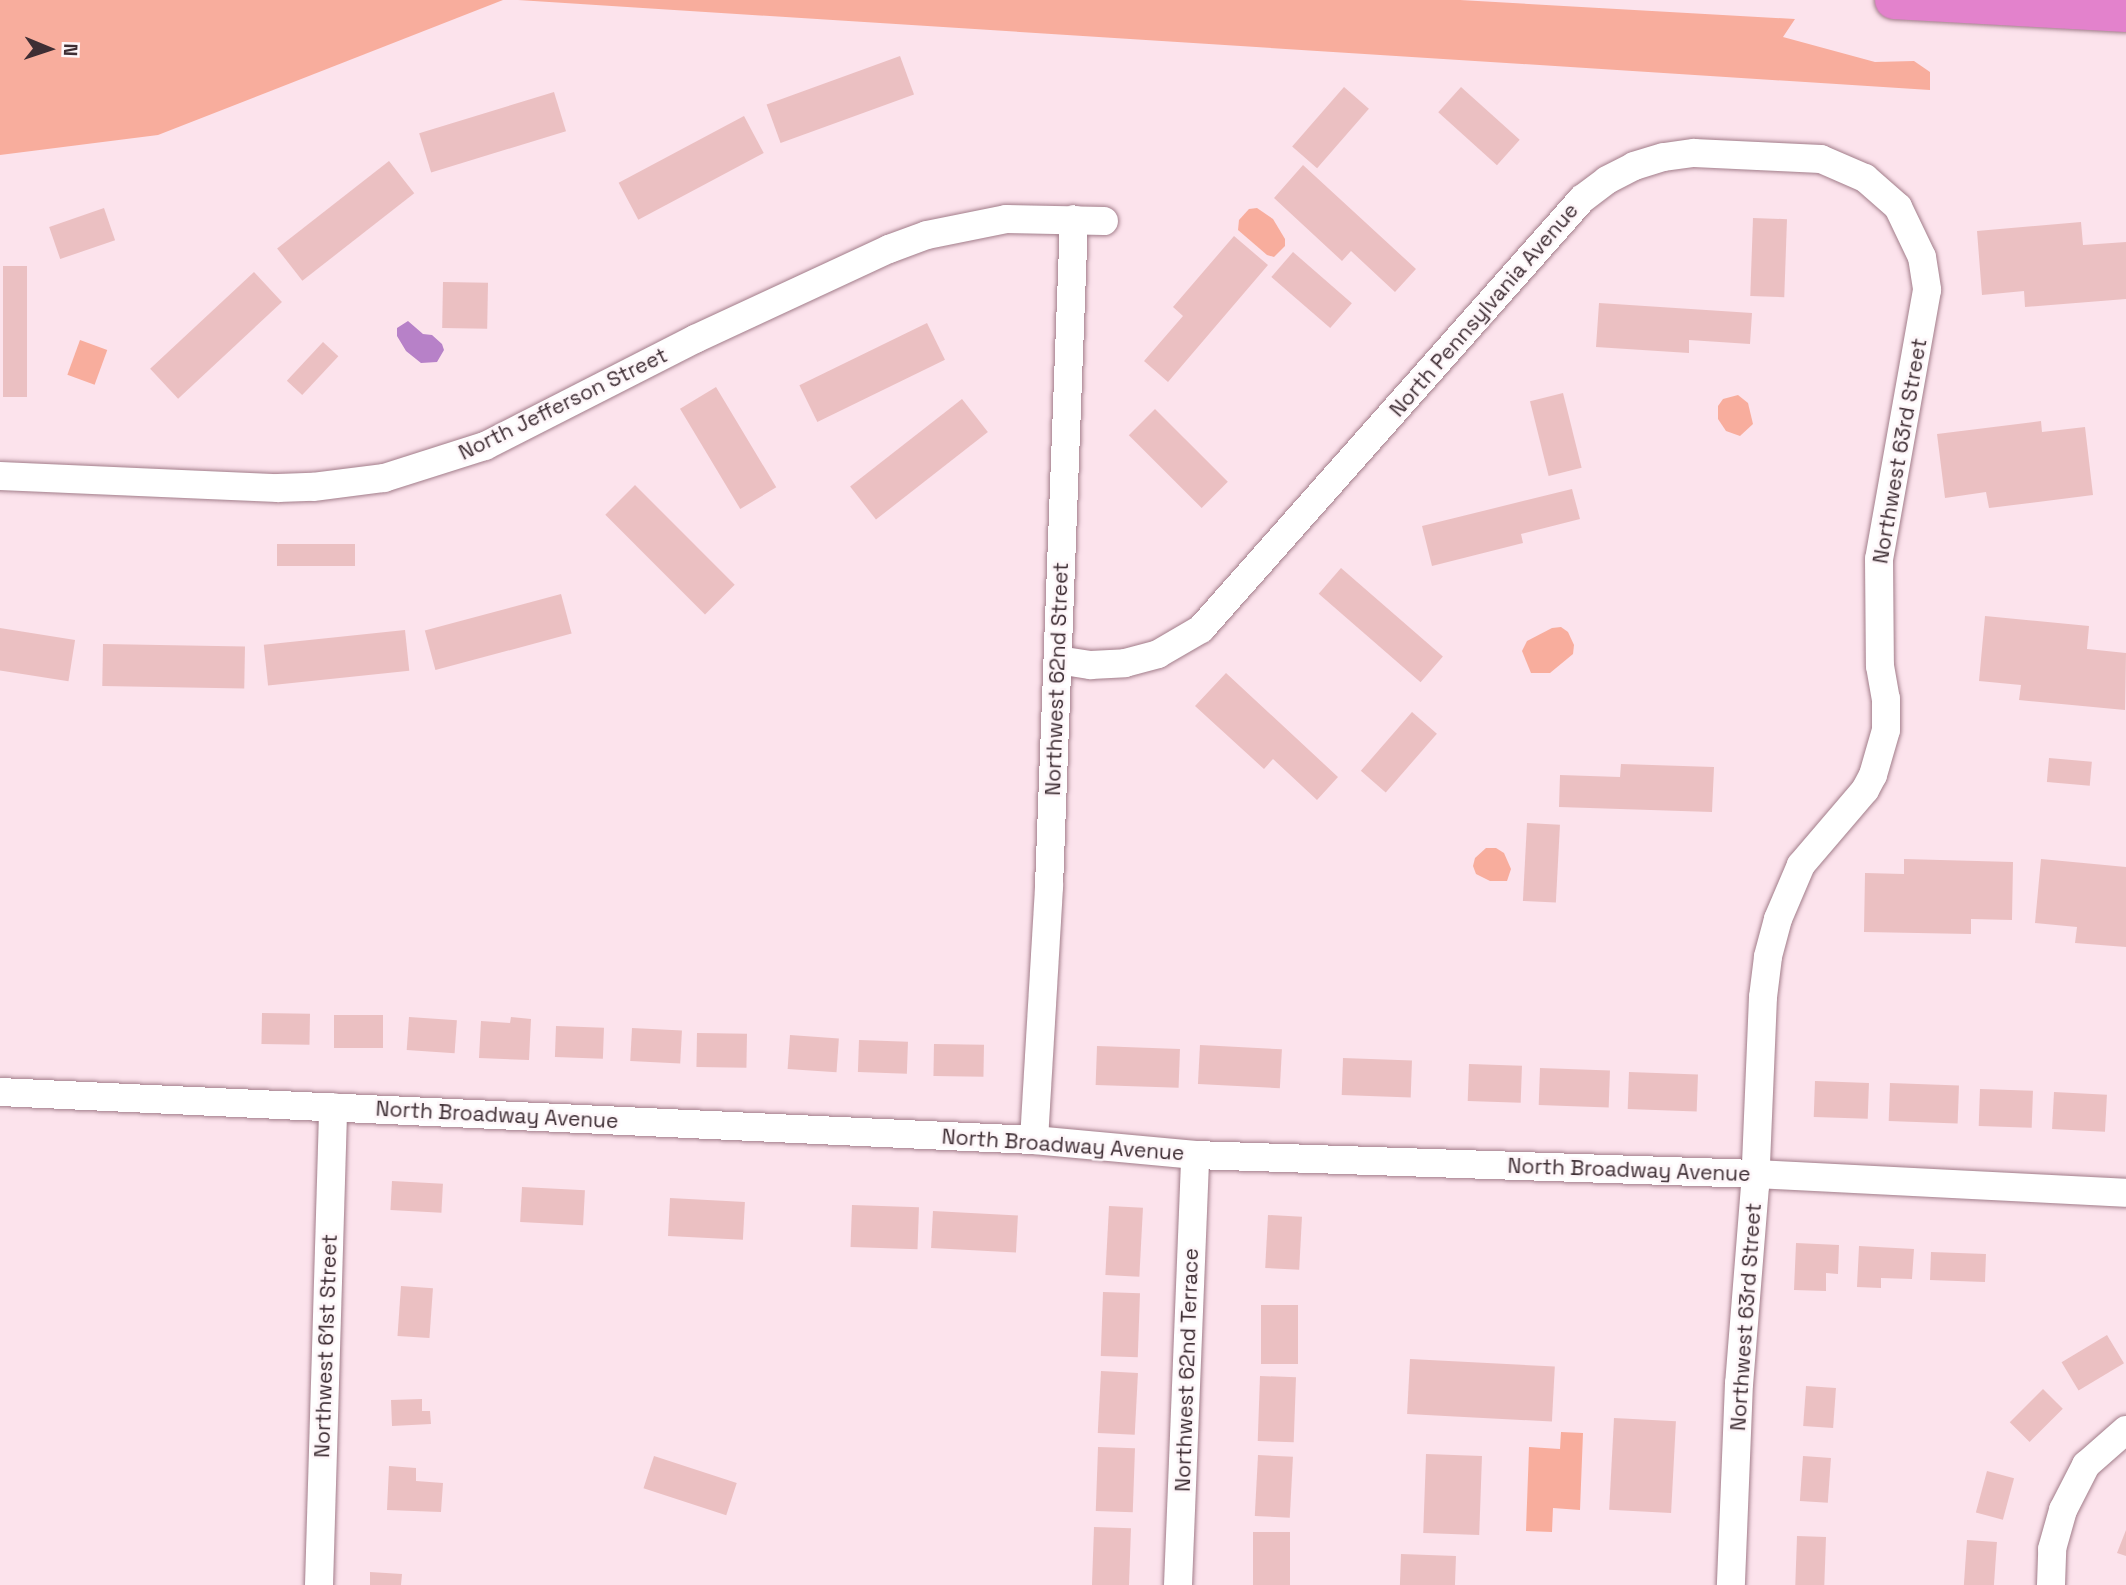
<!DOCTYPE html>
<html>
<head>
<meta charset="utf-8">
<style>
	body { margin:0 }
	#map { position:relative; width:2126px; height:1585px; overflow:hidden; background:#fce3ec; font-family:"Space Grotesk",sans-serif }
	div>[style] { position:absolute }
	.green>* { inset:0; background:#f8ad9d; transform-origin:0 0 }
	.water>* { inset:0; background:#b781c8 }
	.building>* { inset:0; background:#ebc0c2; transform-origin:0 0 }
	.roads { filter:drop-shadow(0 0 2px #a27d8a) drop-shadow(0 0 2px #a27d8a) }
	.minor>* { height:28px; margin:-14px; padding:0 14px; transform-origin:14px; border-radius:14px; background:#fff }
	.highway>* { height:38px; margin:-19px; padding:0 19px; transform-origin:19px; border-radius:19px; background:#e382cc }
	span { translate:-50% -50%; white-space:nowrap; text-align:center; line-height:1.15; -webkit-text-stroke:5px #fef6f9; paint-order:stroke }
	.street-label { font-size:21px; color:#3e2e34 }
	.north { position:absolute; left:14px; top:14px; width:70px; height:70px; -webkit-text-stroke:5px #fef6f9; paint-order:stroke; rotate:92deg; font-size:19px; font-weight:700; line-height:28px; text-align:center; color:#3e2e34 }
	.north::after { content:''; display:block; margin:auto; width:24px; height:32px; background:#3e2e34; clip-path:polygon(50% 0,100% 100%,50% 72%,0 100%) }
</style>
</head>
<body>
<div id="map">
	<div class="green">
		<div style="clip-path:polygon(0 0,503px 0,158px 135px,0 155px)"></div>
		<div style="clip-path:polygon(518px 0,1460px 0,1795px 19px,1783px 37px,1875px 62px,1914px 61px,1930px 72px,1930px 90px)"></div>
		<div style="clip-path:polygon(1257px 208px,1273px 219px,1285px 239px,1285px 246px,1274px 257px,1267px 255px,1238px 230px,1239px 220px,1249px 209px)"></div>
		<div style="left:80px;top:340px;width:29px;height:37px;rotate:20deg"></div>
		<div style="clip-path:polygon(1738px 395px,1748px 403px,1753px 424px,1740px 436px,1726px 431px,1718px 419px,1718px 406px,1723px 399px)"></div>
		<div style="clip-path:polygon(1561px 627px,1568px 632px,1574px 645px,1573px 654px,1550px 673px,1531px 673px,1522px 651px,1527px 641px,1552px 628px)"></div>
		<div style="clip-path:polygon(1486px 848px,1496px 848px,1504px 853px,1511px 869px,1507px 881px,1490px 881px,1476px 874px,1473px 866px,1475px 858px)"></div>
		<div style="clip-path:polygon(1561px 1432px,1583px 1433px,1580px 1510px,1553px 1508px,1552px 1532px,1526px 1531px,1529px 1447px,1560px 1449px)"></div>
	</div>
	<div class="water">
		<div style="clip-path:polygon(408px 321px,423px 334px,432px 335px,442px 344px,444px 350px,437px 362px,421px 363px,406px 351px,397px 336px,397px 328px)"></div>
	</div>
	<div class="building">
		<div style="left:900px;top:56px;width:41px;height:142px;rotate:70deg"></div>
		<div style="left:1344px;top:87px;width:33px;height:79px;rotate:41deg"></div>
		<div style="left:1461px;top:87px;width:79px;height:34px;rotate:42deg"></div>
		<div style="left:554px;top:92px;width:41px;height:141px;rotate:73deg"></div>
		<div style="left:744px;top:116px;width:42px;height:142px;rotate:62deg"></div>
		<div style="left:389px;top:161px;width:41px;height:142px;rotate:52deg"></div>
		<div style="clip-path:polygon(1303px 165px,1416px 269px,1395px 292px,1351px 251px,1342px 261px,1274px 198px)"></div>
		<div style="left:104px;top:208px;width:34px;height:58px;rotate:71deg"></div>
		<div style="left:1753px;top:218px;width:34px;height:78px;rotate:2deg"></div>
		<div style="clip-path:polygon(2081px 222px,2083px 245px,2126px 242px,2126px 299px,2025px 307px,2024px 291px,1982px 295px,1977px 231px)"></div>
		<div style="clip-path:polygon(1234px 236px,1268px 265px,1168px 382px,1144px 361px,1183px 316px,1173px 307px)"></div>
		<div style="left:1293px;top:252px;width:78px;height:33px;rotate:41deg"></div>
		<div style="left:3px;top:266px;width:24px;height:131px"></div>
		<div style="left:254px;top:272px;width:41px;height:142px;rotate:47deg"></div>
		<div style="left:443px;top:282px;width:45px;height:46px;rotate:1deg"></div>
		<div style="clip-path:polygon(1599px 303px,1752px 313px,1750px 344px,1689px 340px,1689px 353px,1596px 347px)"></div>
		<div style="left:927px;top:323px;width:41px;height:142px;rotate:64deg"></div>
		<div style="left:323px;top:342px;width:21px;height:53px;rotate:43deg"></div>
		<div style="left:716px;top:387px;width:117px;height:42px;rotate:59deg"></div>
		<div style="left:1563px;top:393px;width:77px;height:34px;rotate:76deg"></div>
		<div style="left:962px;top:399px;width:42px;height:142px;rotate:52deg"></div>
		<div style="left:1155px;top:409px;width:103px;height:37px;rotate:45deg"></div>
		<div style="clip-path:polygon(2041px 421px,2042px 432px,2085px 427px,2093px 495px,1989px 508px,1986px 492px,1945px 498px,1937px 434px)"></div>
		<div style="left:635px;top:485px;width:141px;height:42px;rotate:45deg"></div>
		<div style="clip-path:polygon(1572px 489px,1580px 519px,1521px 534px,1523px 543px,1432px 566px,1422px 526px)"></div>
		<div style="left:277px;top:544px;width:78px;height:22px"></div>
		<div style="left:1341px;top:568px;width:135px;height:34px;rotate:41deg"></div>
		<div style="left:561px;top:594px;width:41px;height:141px;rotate:75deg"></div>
		<div style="clip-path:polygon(1985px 616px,2089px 626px,2087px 649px,2126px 653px,2125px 710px,2019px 700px,2021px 685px,1979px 681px)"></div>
		<div style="left:0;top:628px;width:76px;height:42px;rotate:9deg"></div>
		<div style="left:405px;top:630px;width:41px;height:142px;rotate:84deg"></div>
		<div style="left:103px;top:644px;width:142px;height:42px;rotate:1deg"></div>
		<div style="clip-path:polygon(1226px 673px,1338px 777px,1317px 800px,1273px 759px,1264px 769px,1195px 706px)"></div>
		<div style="left:1412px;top:712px;width:33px;height:78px;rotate:41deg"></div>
		<div style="left:2049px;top:758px;width:43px;height:24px;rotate:5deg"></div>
		<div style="clip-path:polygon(1621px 764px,1714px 767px,1712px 812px,1559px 807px,1560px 775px,1620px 777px)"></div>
		<div style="left:1527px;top:823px;width:33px;height:78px;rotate:3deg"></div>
		<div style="clip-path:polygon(1904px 859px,2013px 862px,2012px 920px,1971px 919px,1971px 934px,1864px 932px,1865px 873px,1904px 874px)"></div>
		<div style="clip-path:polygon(2041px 859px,2126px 867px,2126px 947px,2075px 943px,2077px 927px,2035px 923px)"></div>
		<div style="left:262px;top:1013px;width:48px;height:31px;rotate:1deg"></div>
		<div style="left:334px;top:1015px;width:49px;height:33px"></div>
		<div style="left:409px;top:1017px;width:48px;height:33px;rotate:4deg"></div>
		<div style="clip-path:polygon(511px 1017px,531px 1019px,529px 1060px,479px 1058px,481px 1021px,510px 1023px)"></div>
		<div style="left:556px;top:1026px;width:48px;height:31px;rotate:2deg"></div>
		<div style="left:632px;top:1028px;width:50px;height:33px;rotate:3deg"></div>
		<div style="left:697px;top:1033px;width:50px;height:34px;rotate:1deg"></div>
		<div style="left:790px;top:1035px;width:49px;height:34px;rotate:4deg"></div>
		<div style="left:859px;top:1040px;width:49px;height:32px;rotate:2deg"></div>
		<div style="left:934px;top:1044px;width:50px;height:32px;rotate:1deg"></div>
		<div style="left:1200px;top:1045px;width:82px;height:39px;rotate:3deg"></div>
		<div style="left:1097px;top:1046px;width:83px;height:39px;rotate:2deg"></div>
		<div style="left:1343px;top:1058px;width:69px;height:37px;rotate:2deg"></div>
		<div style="left:1469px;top:1064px;width:53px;height:37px;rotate:2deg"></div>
		<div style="left:1540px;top:1068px;width:70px;height:37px;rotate:2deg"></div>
		<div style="left:1629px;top:1072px;width:69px;height:37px;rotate:2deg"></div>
		<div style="left:1815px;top:1081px;width:54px;height:36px;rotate:2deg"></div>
		<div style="left:1890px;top:1083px;width:69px;height:38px;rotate:2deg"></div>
		<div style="left:1980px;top:1089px;width:53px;height:37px;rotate:2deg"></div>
		<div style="left:2054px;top:1092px;width:53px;height:37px;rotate:3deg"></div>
		<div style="left:392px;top:1181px;width:51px;height:29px;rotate:3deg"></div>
		<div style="left:522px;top:1187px;width:63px;height:35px;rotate:3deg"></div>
		<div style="left:670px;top:1198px;width:75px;height:38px;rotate:3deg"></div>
		<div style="left:852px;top:1205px;width:67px;height:42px;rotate:2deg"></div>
		<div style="left:1109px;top:1206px;width:34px;height:69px;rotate:3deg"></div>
		<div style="left:933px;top:1211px;width:85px;height:37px;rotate:3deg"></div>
		<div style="left:1268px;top:1215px;width:34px;height:53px;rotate:3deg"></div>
		<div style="clip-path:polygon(1796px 1243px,1839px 1245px,1838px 1274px,1826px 1273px,1826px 1291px,1794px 1290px)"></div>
		<div style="clip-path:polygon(1859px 1246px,1914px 1249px,1912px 1279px,1881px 1278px,1881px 1288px,1857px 1287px)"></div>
		<div style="left:1931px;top:1252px;width:55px;height:28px;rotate:2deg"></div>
		<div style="left:401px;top:1286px;width:32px;height:50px;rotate:4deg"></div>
		<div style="left:1103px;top:1292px;width:37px;height:64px;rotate:2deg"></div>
		<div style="left:1261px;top:1305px;width:37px;height:59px"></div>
		<div style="left:2107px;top:1335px;width:33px;height:53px;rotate:59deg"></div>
		<div style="left:1410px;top:1359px;width:145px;height:55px;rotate:3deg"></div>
		<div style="left:1101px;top:1371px;width:37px;height:62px;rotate:3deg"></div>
		<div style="left:1260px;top:1376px;width:36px;height:65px;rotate:2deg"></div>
		<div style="left:1806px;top:1386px;width:30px;height:40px;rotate:4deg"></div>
		<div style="left:2043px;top:1389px;width:28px;height:47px;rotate:45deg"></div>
		<div style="clip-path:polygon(422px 1399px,422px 1411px,430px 1411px,431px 1424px,392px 1426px,391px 1400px)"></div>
		<div style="left:1614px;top:1418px;width:62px;height:92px;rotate:3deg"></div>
		<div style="left:1098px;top:1447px;width:37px;height:64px;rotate:2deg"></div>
		<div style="left:1426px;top:1454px;width:56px;height:79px;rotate:2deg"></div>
		<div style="left:1258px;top:1455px;width:35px;height:61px;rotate:3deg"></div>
		<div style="left:654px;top:1456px;width:87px;height:34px;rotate:18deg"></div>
		<div style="left:1803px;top:1456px;width:28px;height:45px;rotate:4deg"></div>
		<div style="clip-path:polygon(389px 1466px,416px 1468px,416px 1481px,443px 1483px,441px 1512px,387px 1510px)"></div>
		<div style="left:1987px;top:1471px;width:28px;height:43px;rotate:15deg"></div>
		<div style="left:1094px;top:1527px;width:37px;height:58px;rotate:2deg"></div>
		<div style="clip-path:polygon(2126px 1530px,2126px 1556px,2117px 1553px)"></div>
		<div style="left:1253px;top:1532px;width:37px;height:53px"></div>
		<div style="left:1797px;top:1536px;width:29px;height:49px;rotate:2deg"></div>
		<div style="left:1967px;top:1540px;width:30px;height:45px;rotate:4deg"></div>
		<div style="left:1401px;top:1554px;width:55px;height:31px;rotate:2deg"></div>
		<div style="clip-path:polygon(370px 1572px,402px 1574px,401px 1585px,370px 1585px)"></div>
	</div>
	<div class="roads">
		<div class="minor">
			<div style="left:0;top:476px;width:278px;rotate:2.5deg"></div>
			<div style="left:278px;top:488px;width:35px;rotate:-2deg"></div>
			<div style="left:313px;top:487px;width:72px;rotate:-7.2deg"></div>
			<div style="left:384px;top:478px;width:106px;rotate:-17.6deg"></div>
			<div style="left:485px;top:446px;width:236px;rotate:-27deg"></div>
			<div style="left:695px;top:339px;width:214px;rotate:-24.9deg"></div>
			<div style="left:889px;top:249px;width:40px;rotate:-20.2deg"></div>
			<div style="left:927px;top:235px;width:81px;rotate:-11.4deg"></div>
			<div style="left:1006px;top:219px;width:98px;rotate:1.2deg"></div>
			<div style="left:1058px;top:660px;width:33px;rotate:9deg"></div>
			<div style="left:1091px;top:665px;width:34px;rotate:-3deg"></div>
			<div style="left:1125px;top:663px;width:34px;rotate:-15deg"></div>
			<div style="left:1158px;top:654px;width:50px;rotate:-30.2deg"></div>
			<div style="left:1201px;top:629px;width:575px;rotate:-48.46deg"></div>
			<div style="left:1582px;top:199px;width:31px;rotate:-37deg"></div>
			<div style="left:1607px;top:180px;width:30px;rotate:-27deg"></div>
			<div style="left:1634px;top:166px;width:31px;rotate:-17deg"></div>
			<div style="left:1664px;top:157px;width:30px;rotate:-8deg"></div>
			<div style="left:1694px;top:153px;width:127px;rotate:2.7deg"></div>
			<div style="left:1821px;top:159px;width:48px;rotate:23.4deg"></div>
			<div style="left:1865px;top:178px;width:44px;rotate:41.3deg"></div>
			<div style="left:1898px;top:207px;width:55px;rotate:64.4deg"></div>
			<div style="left:1922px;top:257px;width:33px;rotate:81deg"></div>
			<div style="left:1927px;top:290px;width:273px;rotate:100.1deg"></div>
			<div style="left:1879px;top:559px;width:107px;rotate:89.5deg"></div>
			<div style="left:1880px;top:666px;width:34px;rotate:80deg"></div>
			<div style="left:1886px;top:699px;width:31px;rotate:90deg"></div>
			<div style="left:1886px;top:730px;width:47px;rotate:106.1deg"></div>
			<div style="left:1873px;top:775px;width:17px;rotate:118deg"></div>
			<div style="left:1865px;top:790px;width:99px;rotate:130.5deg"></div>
			<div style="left:1801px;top:865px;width:59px;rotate:113.1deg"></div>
			<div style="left:1778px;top:919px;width:39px;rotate:105deg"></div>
			<div style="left:1768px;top:957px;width:40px;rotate:97.1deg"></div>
			<div style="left:1763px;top:997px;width:189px;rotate:92.4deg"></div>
			<div style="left:1755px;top:1186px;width:198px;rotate:94.6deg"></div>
			<div style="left:1739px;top:1383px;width:202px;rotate:92.3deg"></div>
			<div style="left:0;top:1092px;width:1035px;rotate:2.66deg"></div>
			<div style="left:1034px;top:1140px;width:162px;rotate:5.3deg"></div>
			<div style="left:1195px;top:1155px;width:560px;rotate:1.94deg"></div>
			<div style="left:1755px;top:1174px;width:371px;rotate:2.9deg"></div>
			<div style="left:1034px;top:1140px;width:254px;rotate:-86.6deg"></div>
			<div style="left:1049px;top:886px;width:667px;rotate:-87.85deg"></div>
			<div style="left:319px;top:1585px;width:478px;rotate:-88.3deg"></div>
			<div style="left:1178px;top:1585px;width:430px;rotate:-87.7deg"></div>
			<div style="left:2051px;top:1585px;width:36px;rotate:-88deg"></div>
			<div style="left:2052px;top:1549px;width:41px;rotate:-74.2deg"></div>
			<div style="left:2063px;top:1510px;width:51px;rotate:-62.9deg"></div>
			<div style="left:2086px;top:1465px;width:53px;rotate:-41.2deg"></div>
		</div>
		<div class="highway">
			<div style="left:1894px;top:0;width:232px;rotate:3.2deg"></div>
		</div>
	</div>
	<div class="street-label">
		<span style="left:1484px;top:310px;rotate:-49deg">North Pennsylvania Avenue</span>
		<span style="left:563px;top:404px;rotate:-26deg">North Jefferson Street</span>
		<span style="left:1900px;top:451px;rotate:-80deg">Northwest 63rd Street</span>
		<span style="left:1057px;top:679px;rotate:-88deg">Northwest 62nd Street</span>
		<span style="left:497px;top:1115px;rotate:3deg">North Broadway Avenue</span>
		<span style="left:1063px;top:1145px;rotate:4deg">North Broadway Avenue</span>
		<span style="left:1629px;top:1170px;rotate:2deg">North Broadway Avenue</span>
		<span style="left:1746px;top:1317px;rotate:-86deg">Northwest 63rd Street</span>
		<span style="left:326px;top:1346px;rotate:-88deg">Northwest 61st Street</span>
		<span style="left:1187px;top:1370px;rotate:-88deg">Northwest 62nd Terrace</span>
	</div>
	<div class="north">N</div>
</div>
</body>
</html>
